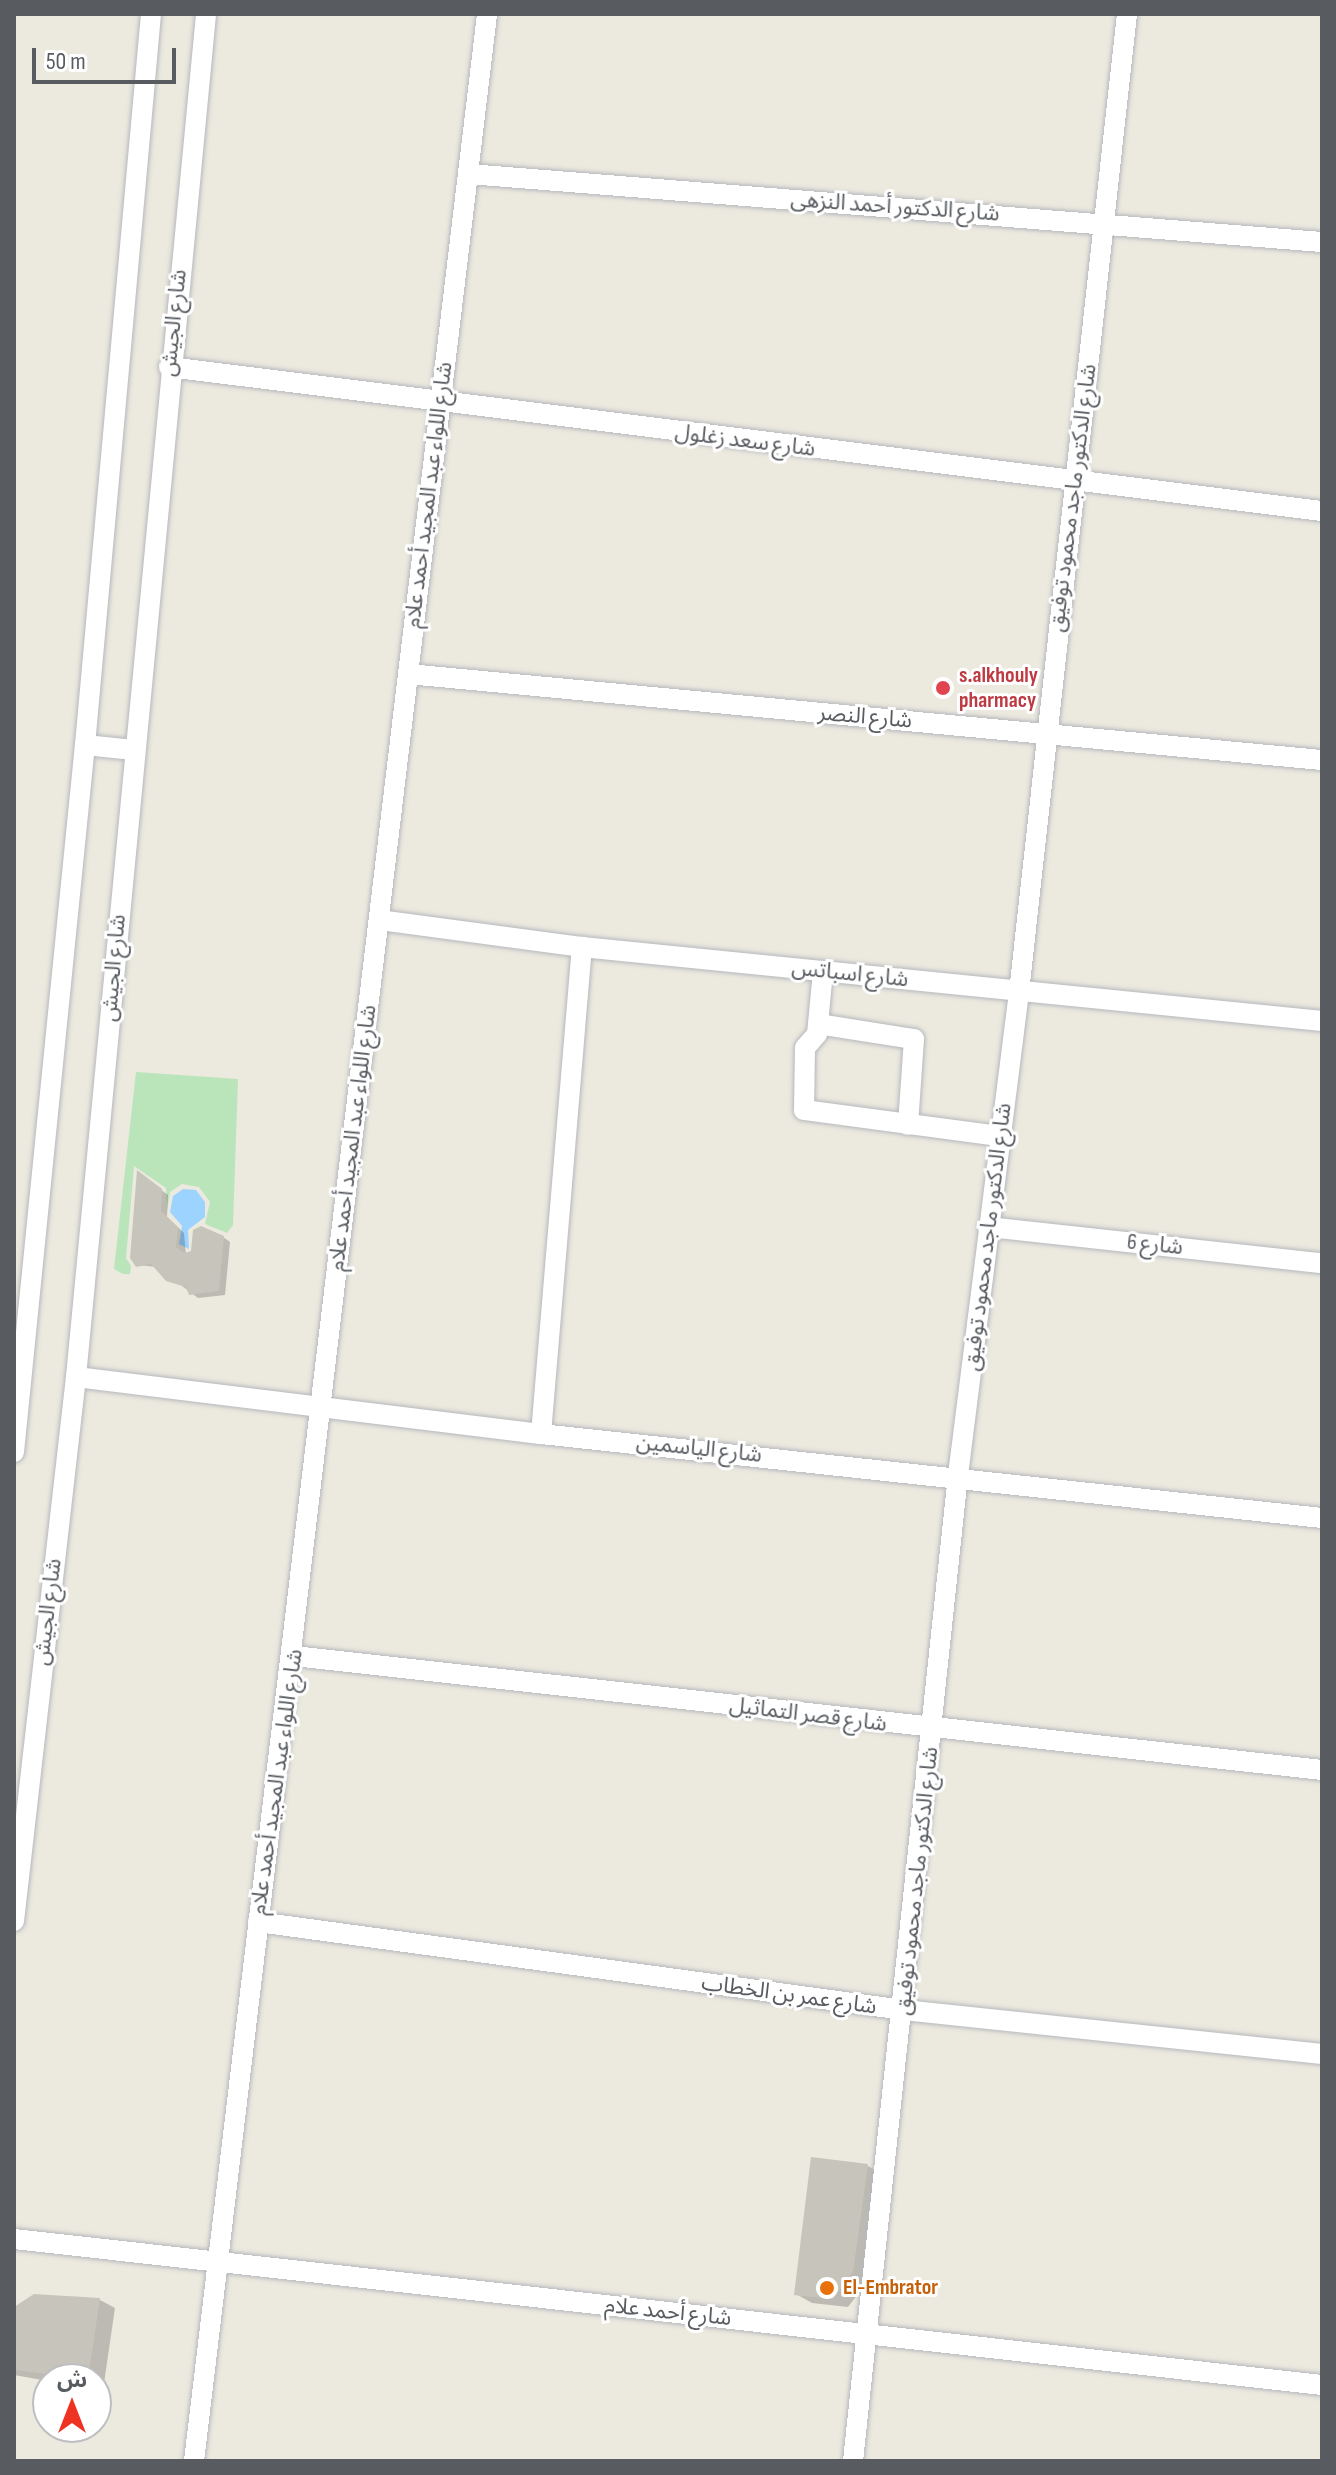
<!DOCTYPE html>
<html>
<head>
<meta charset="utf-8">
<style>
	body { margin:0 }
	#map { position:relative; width:1336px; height:2475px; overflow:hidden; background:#ece9df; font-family:"Sofia Sans Condensed","Noto Sans Arabic",sans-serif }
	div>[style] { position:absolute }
	.green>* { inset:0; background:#bae5ba }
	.water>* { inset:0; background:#9cd4ff }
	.shadow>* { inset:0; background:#0003 }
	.building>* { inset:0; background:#c7c4bc }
	.roads { filter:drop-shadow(0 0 2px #b5b8bd) drop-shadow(0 0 2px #b5b8bd) }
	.minor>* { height:20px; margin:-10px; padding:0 10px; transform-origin:10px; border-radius:10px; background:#fff }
	.dots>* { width:22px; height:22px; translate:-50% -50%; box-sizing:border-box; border:4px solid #fff; border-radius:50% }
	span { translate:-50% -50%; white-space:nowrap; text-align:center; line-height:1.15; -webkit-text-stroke:6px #fff; paint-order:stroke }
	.street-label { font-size:22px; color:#585c61 }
	.health-label { font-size:22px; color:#be3a42; font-weight:700 }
	.left { translate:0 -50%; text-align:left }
	.food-label { font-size:22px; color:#c56008; font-weight:700 }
	.frame { position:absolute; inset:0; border:16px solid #585c61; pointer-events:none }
	.north { position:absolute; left:32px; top:2363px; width:80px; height:80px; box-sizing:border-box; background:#fff; border:2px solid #bcbec0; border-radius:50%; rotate:0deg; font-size:22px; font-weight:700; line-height:32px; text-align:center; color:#585c61 }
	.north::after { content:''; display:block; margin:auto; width:28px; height:36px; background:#ef3322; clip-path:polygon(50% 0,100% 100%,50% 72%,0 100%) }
	.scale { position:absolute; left:32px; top:48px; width:144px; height:36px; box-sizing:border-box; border:4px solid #585c61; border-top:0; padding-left:10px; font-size:24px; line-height:28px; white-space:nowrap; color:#585c61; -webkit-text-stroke:6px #fff; paint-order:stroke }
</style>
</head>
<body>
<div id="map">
	<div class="green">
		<div style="clip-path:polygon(136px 1072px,238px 1079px,233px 1225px,227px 1233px,205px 1224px,210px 1202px,199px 1187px,182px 1184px,170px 1192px,167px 1211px,166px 1188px,134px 1166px,126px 1258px,131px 1266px,130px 1274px,123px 1274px,114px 1269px)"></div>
	</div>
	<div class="water">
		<div style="clip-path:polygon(183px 1189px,196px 1190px,205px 1202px,205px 1217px,188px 1230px,189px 1249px,179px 1244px,182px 1226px,170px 1212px,173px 1196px)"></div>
	</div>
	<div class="shadow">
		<div style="clip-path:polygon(144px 1177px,168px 1195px,167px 1217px,184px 1233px,186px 1255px,223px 1237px,230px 1242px,225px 1295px,198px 1298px,157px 1267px,138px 1265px)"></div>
		<div style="clip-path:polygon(868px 2166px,883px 2175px,868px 2281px,848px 2307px,812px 2303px,796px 2294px)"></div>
		<div style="clip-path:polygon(100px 2300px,115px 2308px,103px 2390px,96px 2389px,96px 2379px,48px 2381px,14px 2375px,14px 2309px)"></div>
	</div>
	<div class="building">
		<div style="clip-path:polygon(137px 1170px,162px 1189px,161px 1211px,178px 1227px,176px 1247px,184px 1253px,191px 1251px,193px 1230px,201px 1226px,224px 1236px,219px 1291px,189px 1295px,186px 1287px,166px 1281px,151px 1264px,136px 1267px,130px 1258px)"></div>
		<div style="clip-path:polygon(811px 2157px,868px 2164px,853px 2272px,833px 2299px,794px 2295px)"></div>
		<div style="clip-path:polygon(34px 2294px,100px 2298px,88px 2379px,14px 2370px,14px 2307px)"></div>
	</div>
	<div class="roads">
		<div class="minor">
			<div style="left:469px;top:174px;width:856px;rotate:4.56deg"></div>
			<div style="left:169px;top:367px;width:1162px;rotate:7.12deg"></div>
			<div style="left:408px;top:674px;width:918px;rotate:5.38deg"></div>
			<div style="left:85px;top:745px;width:49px;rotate:5.8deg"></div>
			<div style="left:379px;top:920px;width:205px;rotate:7.6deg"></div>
			<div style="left:582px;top:947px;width:744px;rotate:5.71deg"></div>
			<div style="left:823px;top:971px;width:63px;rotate:95.4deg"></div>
			<div style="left:817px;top:1034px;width:18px;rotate:131deg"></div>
			<div style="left:805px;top:1048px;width:62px;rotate:90.9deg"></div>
			<div style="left:804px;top:1110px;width:198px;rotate:7.6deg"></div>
			<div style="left:818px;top:1024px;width:97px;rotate:8.9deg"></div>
			<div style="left:914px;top:1039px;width:86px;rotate:94deg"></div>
			<div style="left:988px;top:1227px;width:336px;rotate:6.2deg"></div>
			<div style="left:76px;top:1377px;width:468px;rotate:7deg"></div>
			<div style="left:541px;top:1434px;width:786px;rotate:6.14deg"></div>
			<div style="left:541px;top:1434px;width:489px;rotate:-85.2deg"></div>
			<div style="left:14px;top:1452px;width:711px;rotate:-84.27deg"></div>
			<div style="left:85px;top:745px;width:734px;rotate:-84.84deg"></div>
			<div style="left:294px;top:1656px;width:1034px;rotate:6.33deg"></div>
			<div style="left:14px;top:1921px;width:548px;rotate:-83.5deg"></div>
			<div style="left:76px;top:1377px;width:1369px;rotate:-84.55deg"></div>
			<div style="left:258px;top:1922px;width:652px;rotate:7.76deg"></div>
			<div style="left:904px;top:2010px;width:420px;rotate:6deg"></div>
			<div style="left:14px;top:2239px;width:1316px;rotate:6.37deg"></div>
			<div style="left:194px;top:2461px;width:2464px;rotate:-83.17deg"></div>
			<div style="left:853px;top:2461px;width:992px;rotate:-83.92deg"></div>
			<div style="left:958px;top:1475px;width:487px;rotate:-82.8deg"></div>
			<div style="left:1019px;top:992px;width:984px;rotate:-83.7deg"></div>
		</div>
	</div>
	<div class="dots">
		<div style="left:943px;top:688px;background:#e0444e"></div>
		<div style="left:827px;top:2288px;background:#e8710a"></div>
	</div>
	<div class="street-label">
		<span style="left:895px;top:207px;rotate:4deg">شارع الدكتور أحمد النزهى</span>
		<span style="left:174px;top:323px;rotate:-84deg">شارع الجيش</span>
		<span style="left:745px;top:441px;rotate:7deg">شارع سعد زغلول</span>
		<span style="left:429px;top:495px;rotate:-83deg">شارع اللواء عبد المجيد أحمد علام</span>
		<span style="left:1073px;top:498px;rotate:-83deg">شارع الدكتور ماجد محمود توفيق</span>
		<span style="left:865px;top:717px;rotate:5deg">شارع النصر</span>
		<span style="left:114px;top:968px;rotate:-85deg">شارع الجيش</span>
		<span style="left:850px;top:974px;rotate:6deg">شارع اسباتس</span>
		<span style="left:353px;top:1138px;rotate:-83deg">شارع اللواء عبد المجيد أحمد علام</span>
		<span style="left:988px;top:1237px;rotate:-83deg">شارع الدكتور ماجد محمود توفيق</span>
		<span style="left:1155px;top:1245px;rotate:6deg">شارع 6</span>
		<span style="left:699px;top:1449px;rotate:6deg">شارع الياسمين</span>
		<span style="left:48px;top:1612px;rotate:-83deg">شارع الجيش</span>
		<span style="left:808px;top:1715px;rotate:7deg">شارع قصر التماثيل</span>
		<span style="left:277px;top:1782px;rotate:-82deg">شارع اللواء عبد المجيد أحمد علام</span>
		<span style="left:917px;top:1881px;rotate:-84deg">شارع الدكتور ماجد محمود توفيق</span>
		<span style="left:789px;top:1995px;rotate:8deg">شارع عمر بن الخطاب</span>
		<span style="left:668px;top:2312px;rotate:6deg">شارع أحمد علام</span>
	</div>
	<div class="health-label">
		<span class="left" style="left:959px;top:688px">s.alkhouly<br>pharmacy</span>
	</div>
	<div class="food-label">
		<span class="left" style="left:843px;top:2288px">El-Embrator</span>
	</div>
	<div class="frame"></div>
	<div class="north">ش</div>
	<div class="scale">50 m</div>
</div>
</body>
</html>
